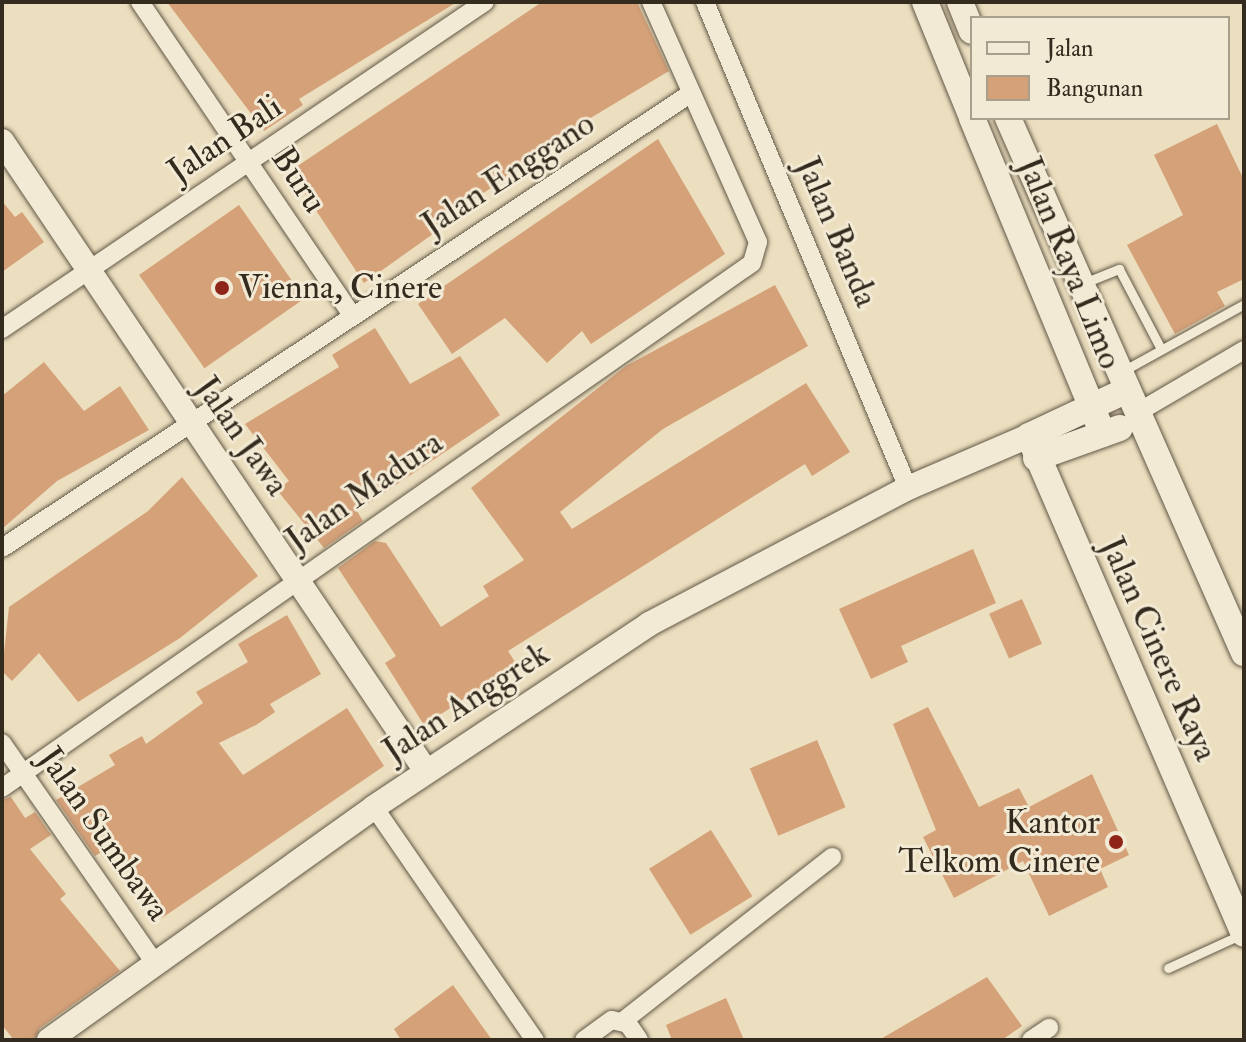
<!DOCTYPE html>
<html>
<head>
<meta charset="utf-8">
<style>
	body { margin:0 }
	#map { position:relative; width:1246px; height:1042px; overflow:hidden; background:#ecdfbf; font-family:"IM FELL Double Pica",serif }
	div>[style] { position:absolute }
	.building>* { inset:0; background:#d4a179; transform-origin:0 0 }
	.roads { filter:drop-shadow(0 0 2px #625847) drop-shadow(0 0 2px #625847) }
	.service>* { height:9px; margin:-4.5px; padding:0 4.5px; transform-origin:4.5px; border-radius:4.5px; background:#f3ead5 }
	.minor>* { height:18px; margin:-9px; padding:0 9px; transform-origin:9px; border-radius:9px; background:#f3ead5 }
	.tertiary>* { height:24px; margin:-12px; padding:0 12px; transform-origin:12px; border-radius:12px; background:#f3ead5 }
	.secondary>* { height:26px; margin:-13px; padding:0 13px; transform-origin:13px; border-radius:13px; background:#f3ead5 }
	.dots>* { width:22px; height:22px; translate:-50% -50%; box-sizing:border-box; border:4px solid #f3ead5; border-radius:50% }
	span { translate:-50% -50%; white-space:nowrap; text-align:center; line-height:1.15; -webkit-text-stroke:6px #f3ead5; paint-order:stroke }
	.street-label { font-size:34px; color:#342b1f }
	.poi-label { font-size:34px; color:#342b1f }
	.left { translate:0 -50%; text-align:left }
	.right { translate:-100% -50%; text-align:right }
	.frame { position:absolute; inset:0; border:4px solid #342b1f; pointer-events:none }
	.legend { position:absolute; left:970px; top:16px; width:260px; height:104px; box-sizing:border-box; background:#f3ead5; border:2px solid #a79e8c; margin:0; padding:10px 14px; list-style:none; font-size:24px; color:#342b1f }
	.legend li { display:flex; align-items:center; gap:16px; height:40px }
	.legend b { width:40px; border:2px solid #a79e8c }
</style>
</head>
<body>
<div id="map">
	<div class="building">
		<div style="clip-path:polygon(167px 2px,457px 2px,299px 99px,303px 105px,264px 131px)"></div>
		<div style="clip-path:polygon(542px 2px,637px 2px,669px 71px,532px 153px,536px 159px,443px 219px,447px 224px,364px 283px,290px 171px)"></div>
		<div style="clip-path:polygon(1217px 124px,1244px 180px,1244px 279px,1217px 292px,1225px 306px,1175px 334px,1127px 245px,1183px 215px,1154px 155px)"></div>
		<div style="clip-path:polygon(658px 139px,725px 254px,591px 344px,582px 331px,547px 363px,505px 318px,452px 354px,418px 304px)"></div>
		<div style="clip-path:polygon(2px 201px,15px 217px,22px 212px,44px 242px,2px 272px)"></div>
		<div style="left:239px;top:205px;width:114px;height:122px;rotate:55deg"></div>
		<div style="clip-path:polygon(775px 285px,808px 346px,663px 429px,560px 512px,572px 529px,806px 383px,850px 452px,812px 476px,805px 464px,508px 651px,517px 665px,424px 725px,385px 663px,396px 656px,338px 568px,375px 541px,386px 543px,441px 627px,489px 596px,483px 586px,524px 560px,471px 488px,626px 366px)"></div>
		<div style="clip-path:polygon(375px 328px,410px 384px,460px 356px,500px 415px,357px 511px,363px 521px,324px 548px,277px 490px,289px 481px,245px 424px,339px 367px,332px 355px)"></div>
		<div style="clip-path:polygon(44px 362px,84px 411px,120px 386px,149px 430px,57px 481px,2px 529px,2px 396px)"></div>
		<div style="clip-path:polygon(182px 477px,258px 576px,180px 638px,78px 702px,39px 653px,12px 681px,2px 671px,9px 607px,148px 511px)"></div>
		<div style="clip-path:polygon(973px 549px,996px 603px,901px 646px,908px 662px,871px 679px,839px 609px)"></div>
		<div style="left:1022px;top:599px;width:49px;height:36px;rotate:66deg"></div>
		<div style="clip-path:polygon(287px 615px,321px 674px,270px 704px,275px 712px,256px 725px,219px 743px,243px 775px,347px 708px,384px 766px,162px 918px,112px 846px,95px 856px,56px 800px,115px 765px,109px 755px,142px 736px,146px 744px,203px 703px,196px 692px,248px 662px,238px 644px)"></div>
		<div style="clip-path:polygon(928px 707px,979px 807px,1019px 788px,1029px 807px,1092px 774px,1129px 855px,1100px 869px,1108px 887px,1049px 916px,1023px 861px,954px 898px,923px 837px,936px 830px,893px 724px)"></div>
		<div style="left:817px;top:740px;width:73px;height:73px;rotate:67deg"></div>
		<div style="clip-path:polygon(11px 797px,25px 818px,35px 812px,51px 835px,30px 849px,66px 894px,60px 899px,120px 971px,40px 1028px,34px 1040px,14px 1040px,2px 1025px,2px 800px)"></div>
		<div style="left:711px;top:830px;width:78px;height:73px;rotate:58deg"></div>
		<div style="clip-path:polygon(987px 977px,1022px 1026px,1002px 1040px,879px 1040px)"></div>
		<div style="clip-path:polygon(453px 985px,492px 1040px,401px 1040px,394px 1029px)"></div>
		<div style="clip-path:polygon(726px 998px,744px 1040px,672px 1040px,666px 1025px)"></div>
	</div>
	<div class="roads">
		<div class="service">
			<div style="left:1084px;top:283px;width:38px;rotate:-22deg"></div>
			<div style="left:1119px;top:269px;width:90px;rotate:62.3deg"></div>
			<div style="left:1121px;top:372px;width:141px;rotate:-28.9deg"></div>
			<div style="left:1168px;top:968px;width:79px;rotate:-24.6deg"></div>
		</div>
		<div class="minor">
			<div style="left:140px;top:2px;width:377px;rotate:55.9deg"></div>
			<div style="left:705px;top:2px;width:527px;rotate:67.33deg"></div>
			<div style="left:2px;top:329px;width:583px;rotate:-34.1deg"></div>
			<div style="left:1135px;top:414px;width:126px;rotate:-30.4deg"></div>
			<div style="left:2px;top:548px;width:824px;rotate:-33.42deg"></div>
			<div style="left:2px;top:743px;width:267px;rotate:55.2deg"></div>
			<div style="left:2px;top:788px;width:915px;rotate:-34.99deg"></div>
			<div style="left:752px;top:263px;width:22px;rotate:-74deg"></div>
			<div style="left:758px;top:242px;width:263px;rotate:-114deg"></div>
			<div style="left:374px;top:807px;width:283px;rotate:55.4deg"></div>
			<div style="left:623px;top:1021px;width:266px;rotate:-38.1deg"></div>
			<div style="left:584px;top:1040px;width:34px;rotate:-36deg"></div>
			<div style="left:612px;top:1020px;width:16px;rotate:14deg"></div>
			<div style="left:628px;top:1024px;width:19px;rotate:55deg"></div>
			<div style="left:1031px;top:1040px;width:22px;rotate:-34deg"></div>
		</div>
		<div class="tertiary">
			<div style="left:2px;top:141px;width:759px;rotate:56.06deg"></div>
			<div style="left:49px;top:1040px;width:400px;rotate:-35.6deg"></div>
			<div style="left:374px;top:807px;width:330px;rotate:-33.6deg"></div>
			<div style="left:649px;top:624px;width:293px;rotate:-27.7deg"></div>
			<div style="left:908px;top:488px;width:132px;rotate:-23.3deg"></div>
		</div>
		<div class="secondary">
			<div style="left:925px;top:2px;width:124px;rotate:67.8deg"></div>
			<div style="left:960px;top:2px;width:31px;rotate:68deg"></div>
			<div style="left:972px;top:118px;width:342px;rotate:67.5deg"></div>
			<div style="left:1008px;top:118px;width:585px;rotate:66.2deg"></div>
			<div style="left:1125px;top:391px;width:106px;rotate:154.9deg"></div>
			<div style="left:1029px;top:436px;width:542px;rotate:66.65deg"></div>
			<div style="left:1036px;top:458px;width:89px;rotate:-19.7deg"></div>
		</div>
	</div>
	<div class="dots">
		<div style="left:222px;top:288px;background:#8f2418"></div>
		<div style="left:1116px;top:842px;background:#8f2418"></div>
	</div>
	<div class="street-label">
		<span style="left:225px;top:139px;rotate:-34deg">Jalan Bali</span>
		<span style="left:508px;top:174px;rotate:-33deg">Jalan Enggano</span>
		<span style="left:299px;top:180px;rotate:56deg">Buru</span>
		<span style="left:837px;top:232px;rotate:67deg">Jalan Banda</span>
		<span style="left:1070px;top:263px;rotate:68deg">Jalan Raya Limo</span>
		<span style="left:242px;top:436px;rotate:55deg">Jalan Jawa</span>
		<span style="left:364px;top:491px;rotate:-35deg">Jalan Madura</span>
		<span style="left:1159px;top:649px;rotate:66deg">Jalan Cinere Raya</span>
		<span style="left:466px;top:702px;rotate:-33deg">Jalan Anggrek</span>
		<span style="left:104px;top:834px;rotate:55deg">Jalan Sumbawa</span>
	</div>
	<div class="poi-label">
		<span class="left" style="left:238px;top:288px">Vienna, Cinere</span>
		<span class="right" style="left:1100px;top:842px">Kantor<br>Telkom Cinere</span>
	</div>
	<div class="frame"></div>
	<ul class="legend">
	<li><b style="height:10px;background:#f3ead5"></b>Jalan</li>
	<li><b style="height:22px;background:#d4a179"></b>Bangunan</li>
	</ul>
</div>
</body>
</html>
